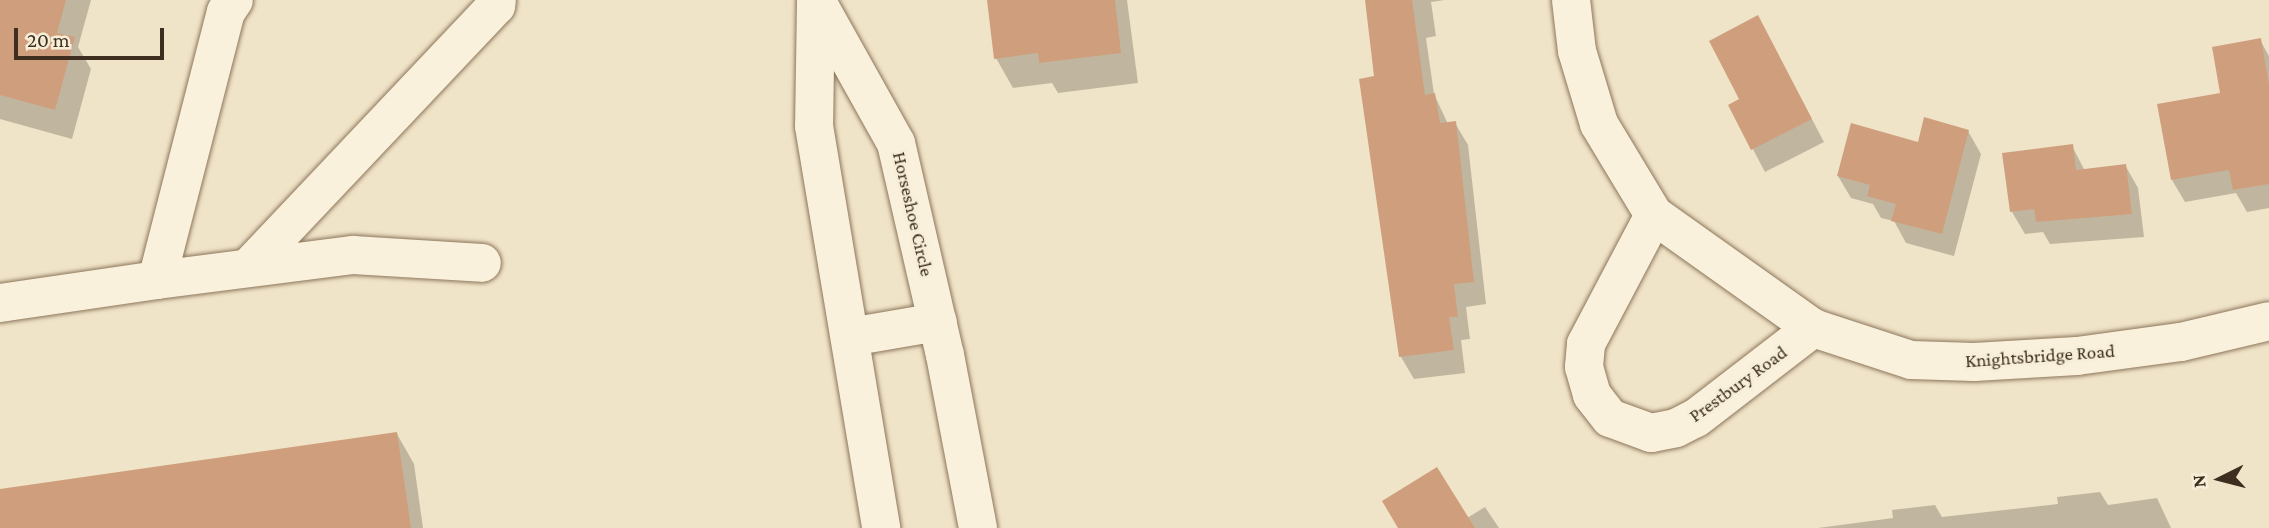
<!DOCTYPE html>
<html>
<head>
<meta charset="utf-8">
<style>
	body { margin:0 }
	#map { position:relative; width:2269px; height:528px; overflow:hidden; background:#f0e4c8; font-family:"Crimson Pro",serif }
	div>[style] { position:absolute }
	.shadow>* { inset:0; background:#0003 }
	.building>* { inset:0; background:#cf9f7d }
	.roads { filter:drop-shadow(0 0 2px #8d765c) drop-shadow(0 0 2px #8d765c) }
	.minor>* { height:38px; margin:-19px; padding:0 19px; transform-origin:19px; border-radius:19px; background:#faf1dc }
	span { translate:-50% -50%; white-space:nowrap; text-align:center; line-height:1.15; -webkit-text-stroke:6px #f7eed8; paint-order:stroke }
	.street-label { font-size:19px; color:#3d2e20 }
	.north { position:absolute; left:2185px; top:444px; width:70px; height:70px; -webkit-text-stroke:5px #f7eed8; paint-order:stroke; rotate:264deg; font-size:19px; font-weight:700; line-height:28px; text-align:center; color:#3d2e20 }
	.north::after { content:''; display:block; margin:auto; width:24px; height:32px; background:#3d2e20; clip-path:polygon(50% 0,100% 100%,50% 72%,0 100%) }
	.scale { position:absolute; left:14px; top:28px; width:150px; height:32px; box-sizing:border-box; border:4px solid #3d2e20; border-top:0; padding-left:9px; font-size:21px; line-height:24px; white-space:nowrap; color:#3d2e20; -webkit-text-stroke:5px #f7eed8; paint-order:stroke }
</style>
</head>
<body>
<div id="map">
	<div class="shadow">
		<div style="clip-path:polygon(0 0,91px 0,78px 47px,91px 69px,72px 139px,0 119px)"></div>
		<div style="clip-path:polygon(989px 0,1127px 0,1138px 83px,1058px 93px,1052px 83px,1013px 88px,996px 58px)"></div>
		<div style="clip-path:polygon(1367px 0,1445px 0,1431px 2px,1436px 36px,1426px 38px,1434px 94px,1448px 124px,1455px 123px,1468px 145px,1486px 304px,1466px 307px,1470px 339px,1461px 340px,1465px 373px,1414px 379px,1401px 357px)"></div>
		<div style="clip-path:polygon(1770px 40px,1824px 142px,1765px 172px,1730px 106px,1741px 100px)"></div>
		<div style="clip-path:polygon(2260px 40px,2269px 56px,2269px 208px,2247px 212px,2236px 193px,2185px 202px,2172px 180px)"></div>
		<div style="clip-path:polygon(1968px 131px,1981px 154px,1954px 256px,1906px 243px,1894px 221px,1881px 218px,1873px 204px,1851px 198px,1838px 176px,1920px 144px)"></div>
		<div style="clip-path:polygon(2072px 146px,2085px 171px,2125px 165px,2138px 188px,2144px 237px,2050px 244px,2043px 232px,2025px 234px,2012px 212px)"></div>
		<div style="clip-path:polygon(397px 434px,414px 464px,423px 528px,0 528px,0 491px)"></div>
		<div style="clip-path:polygon(2100px 492px,2108px 505px,2157px 498px,2171px 528px,1818px 528px,1893px 518px,1892px 510px,1935px 505px,1942px 517px,2058px 504px,2057px 497px)"></div>
		<div style="clip-path:polygon(1485px 507px,1499px 528px,1399px 528px,1467px 518px)"></div>
	</div>
	<div class="building">
		<div style="clip-path:polygon(0 0,66px 0,57px 33px,75px 37px,55px 110px,0 95px)"></div>
		<div style="clip-path:polygon(987px 0,1115px 0,1121px 53px,1039px 63px,1038px 53px,994px 59px)"></div>
		<div style="clip-path:polygon(1365px 0,1412px 0,1425px 95px,1435px 93px,1440px 123px,1456px 121px,1474px 282px,1454px 284px,1458px 317px,1449px 317px,1454px 350px,1399px 357px,1359px 79px,1374px 76px)"></div>
		<div style="clip-path:polygon(1758px 15px,1812px 119px,1751px 150px,1728px 105px,1739px 99px,1709px 41px)"></div>
		<div style="clip-path:polygon(2261px 38px,2269px 85px,2269px 184px,2233px 190px,2229px 170px,2171px 180px,2157px 104px,2220px 93px,2212px 47px)"></div>
		<div style="clip-path:polygon(1924px 117px,1969px 130px,1942px 234px,1891px 221px,1896px 204px,1867px 196px,1870px 185px,1837px 176px,1851px 123px,1918px 142px)"></div>
		<div style="clip-path:polygon(2073px 144px,2076px 170px,2126px 164px,2132px 214px,2036px 222px,2034px 209px,2010px 212px,2002px 153px)"></div>
		<div style="clip-path:polygon(397px 432px,411px 528px,0 528px,0 489px)"></div>
		<div style="clip-path:polygon(1437px 467px,1475px 528px,1398px 528px,1382px 501px)"></div>
	</div>
	<div class="roads">
		<div class="minor">
			<div style="left:816px;top:0;width:164px;rotate:60.8deg"></div>
			<div style="left:896px;top:143px;width:218px;rotate:77deg"></div>
			<div style="left:945px;top:355px;width:176px;rotate:79.2deg"></div>
			<div style="left:1571px;top:0;width:51px;rotate:83.3deg"></div>
			<div style="left:1577px;top:51px;width:76px;rotate:73.2deg"></div>
			<div style="left:1599px;top:124px;width:106px;rotate:58.9deg"></div>
			<div style="left:1654px;top:215px;width:195px;rotate:35.4deg"></div>
			<div style="left:1813px;top:328px;width:103px;rotate:18.1deg"></div>
			<div style="left:1911px;top:360px;width:63px;rotate:1.8deg"></div>
			<div style="left:1974px;top:362px;width:103px;rotate:-3.3deg"></div>
			<div style="left:2077px;top:356px;width:105px;rotate:-7.7deg"></div>
			<div style="left:2181px;top:342px;width:90px;rotate:-13.4deg"></div>
			<div style="left:816px;top:2px;width:124px;rotate:90.9deg"></div>
			<div style="left:814px;top:126px;width:408px;rotate:80.5deg"></div>
			<div style="left:1654px;top:215px;width:146px;rotate:117.8deg"></div>
			<div style="left:1586px;top:344px;width:23px;rotate:95deg"></div>
			<div style="left:1584px;top:367px;width:29px;rotate:74deg"></div>
			<div style="left:1592px;top:395px;width:29px;rotate:52deg"></div>
			<div style="left:1610px;top:418px;width:44px;rotate:20.1deg"></div>
			<div style="left:1651px;top:433px;width:25px;rotate:-11deg"></div>
			<div style="left:1676px;top:428px;width:22px;rotate:-27deg"></div>
			<div style="left:1696px;top:418px;width:148px;rotate:-37.6deg"></div>
			<div style="left:248px;top:268px;width:361px;rotate:-46.6deg"></div>
			<div style="left:496px;top:6px;width:6px;rotate:-81deg"></div>
			<div style="left:157px;top:280px;width:198px;rotate:-7.3deg"></div>
			<div style="left:353px;top:255px;width:129px;rotate:3.5deg"></div>
			<div style="left:0;top:303px;width:159px;rotate:-8.3deg"></div>
			<div style="left:157px;top:280px;width:277px;rotate:-75.6deg"></div>
			<div style="left:226px;top:12px;width:14px;rotate:-56deg"></div>
			<div style="left:850px;top:337px;width:89px;rotate:-9.7deg"></div>
		</div>
	</div>
	<div class="street-label">
		<span style="left:913px;top:214px;rotate:77deg">Horseshoe Circle</span>
		<span style="left:2040px;top:356px;rotate:-4deg">Knightsbridge Road</span>
		<span style="left:1738px;top:384px;rotate:-36deg">Prestbury Road</span>
	</div>
	<div class="north">N</div>
	<div class="scale">20 m</div>
</div>
</body>
</html>
